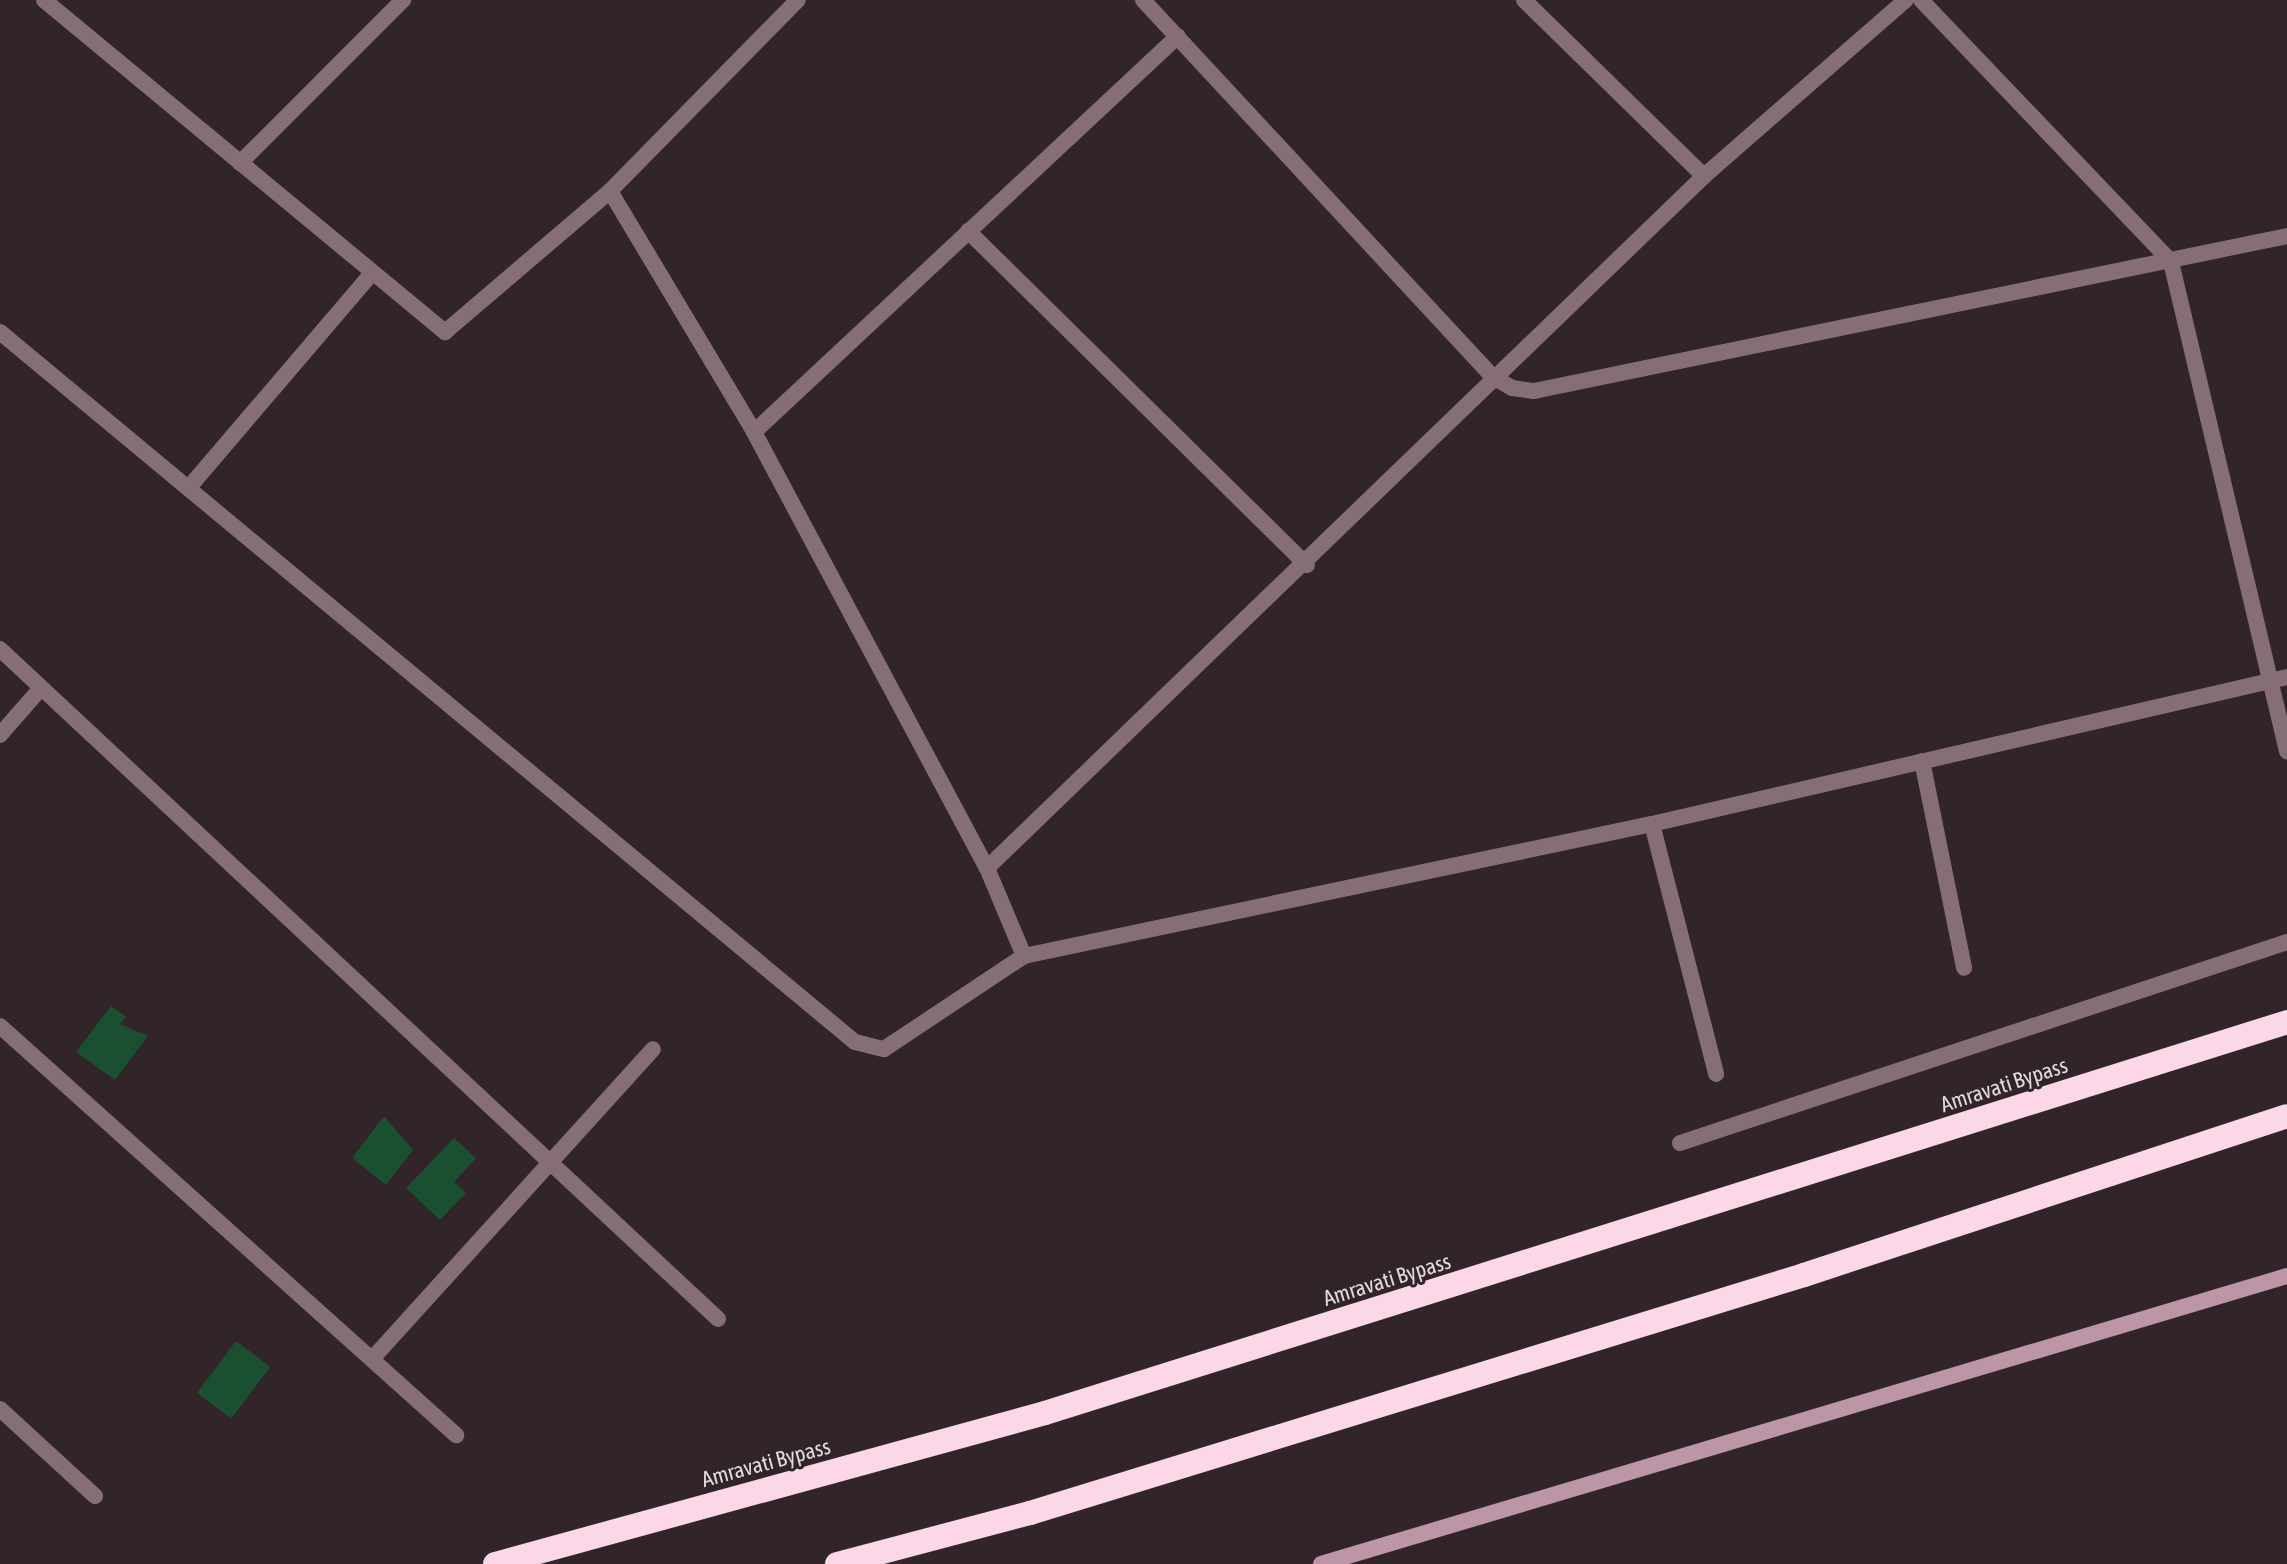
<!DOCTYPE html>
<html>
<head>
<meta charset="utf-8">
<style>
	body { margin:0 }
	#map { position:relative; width:2287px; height:1564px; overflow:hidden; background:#31252a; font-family:"Asap Condensed",sans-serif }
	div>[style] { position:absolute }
	.building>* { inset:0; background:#1a4f31; transform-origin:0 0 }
	.street>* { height:16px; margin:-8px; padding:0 8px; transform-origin:8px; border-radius:8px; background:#866e79 }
	.secondary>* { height:16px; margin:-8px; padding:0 8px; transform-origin:8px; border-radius:8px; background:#bc95a7 }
	.highway>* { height:24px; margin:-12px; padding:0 12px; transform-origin:12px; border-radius:12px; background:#fcd7e7 }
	span { translate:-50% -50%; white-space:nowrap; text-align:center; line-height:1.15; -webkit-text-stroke:6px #31252a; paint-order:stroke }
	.street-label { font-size:22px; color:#e2dadd }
</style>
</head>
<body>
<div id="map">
	<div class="building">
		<div style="clip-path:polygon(111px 1006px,126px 1017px,120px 1024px,148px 1036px,115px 1080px,76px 1052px)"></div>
		<div style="clip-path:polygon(384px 1116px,413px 1150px,386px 1185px,352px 1158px)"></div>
		<div style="clip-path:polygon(454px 1138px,476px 1158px,454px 1182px,466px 1193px,440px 1220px,406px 1188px)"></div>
		<div style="left:236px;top:1341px;width:43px;height:65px;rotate:37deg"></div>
	</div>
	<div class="street">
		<div style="left:44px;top:0;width:521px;rotate:39.62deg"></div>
		<div style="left:445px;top:332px;width:217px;rotate:-40.5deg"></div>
		<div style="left:610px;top:191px;width:268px;rotate:-45.5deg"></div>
		<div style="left:1143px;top:0;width:514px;rotate:47.13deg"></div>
		<div style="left:1493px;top:377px;width:22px;rotate:30deg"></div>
		<div style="left:1512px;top:388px;width:22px;rotate:8deg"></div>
		<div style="left:1534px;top:391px;width:769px;rotate:-11.63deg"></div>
		<div style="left:1524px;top:0;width:252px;rotate:44.4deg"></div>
		<div style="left:1921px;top:0;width:362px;rotate:46.3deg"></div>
		<div style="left:2171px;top:262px;width:503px;rotate:76.66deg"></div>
		<div style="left:240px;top:163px;width:231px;rotate:-45deg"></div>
		<div style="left:610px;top:191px;width:281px;rotate:59.1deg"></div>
		<div style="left:754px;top:432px;width:494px;rotate:61.9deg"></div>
		<div style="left:987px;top:868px;width:95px;rotate:67.2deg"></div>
		<div style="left:1024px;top:956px;width:642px;rotate:-11.87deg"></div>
		<div style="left:1652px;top:824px;width:652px;rotate:-13.03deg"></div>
		<div style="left:968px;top:231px;width:476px;rotate:44.6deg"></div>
		<div style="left:0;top:332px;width:1111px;rotate:39.71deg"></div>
		<div style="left:855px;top:1042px;width:30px;rotate:14deg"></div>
		<div style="left:884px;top:1049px;width:168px;rotate:-33.6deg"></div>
		<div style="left:754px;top:432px;width:580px;rotate:-43.04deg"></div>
		<div style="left:191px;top:485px;width:279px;rotate:-49.5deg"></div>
		<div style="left:0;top:649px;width:982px;rotate:43.02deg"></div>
		<div style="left:0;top:735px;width:62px;rotate:-48.9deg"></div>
		<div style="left:1922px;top:761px;width:211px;rotate:78.5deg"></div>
		<div style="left:1652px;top:824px;width:258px;rotate:75.6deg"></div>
		<div style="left:987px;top:868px;width:996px;rotate:-43.98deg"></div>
		<div style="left:1704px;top:176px;width:268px;rotate:-41.1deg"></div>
		<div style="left:0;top:1026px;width:613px;rotate:41.89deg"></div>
		<div style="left:1680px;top:1143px;width:639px;rotate:-18.32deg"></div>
		<div style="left:372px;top:1359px;width:418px;rotate:-47.8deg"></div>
		<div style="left:0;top:1409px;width:129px;rotate:42.5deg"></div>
	</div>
	<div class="secondary">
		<div style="left:1321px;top:1564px;width:1008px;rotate:-16.6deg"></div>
	</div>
	<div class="highway">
		<div style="left:495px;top:1564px;width:570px;rotate:-15.35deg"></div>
		<div style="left:1045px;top:1413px;width:1302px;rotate:-17.47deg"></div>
		<div style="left:837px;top:1564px;width:200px;rotate:-14.8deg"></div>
		<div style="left:1030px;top:1513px;width:810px;rotate:-17.09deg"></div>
		<div style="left:1804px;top:1275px;width:508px;rotate:-18.22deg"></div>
	</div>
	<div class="street-label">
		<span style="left:2004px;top:1085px;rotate:-18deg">Amravati Bypass</span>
		<span style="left:1387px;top:1280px;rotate:-17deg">Amravati Bypass</span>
		<span style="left:766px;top:1463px;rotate:-15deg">Amravati Bypass</span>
	</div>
</div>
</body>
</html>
